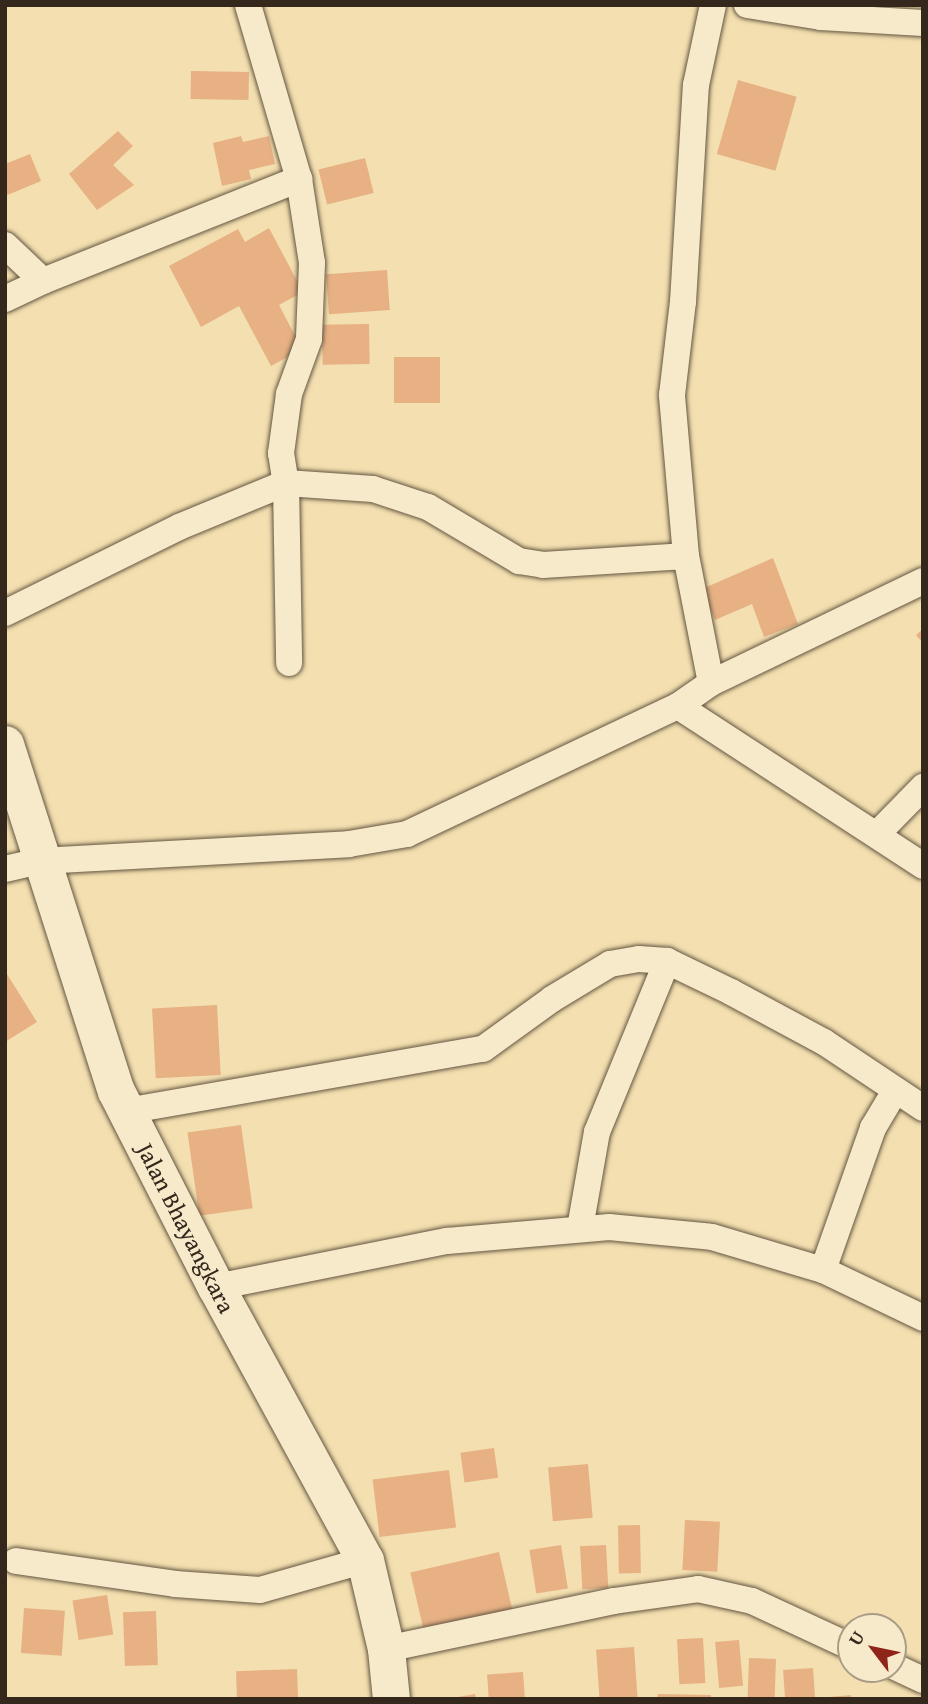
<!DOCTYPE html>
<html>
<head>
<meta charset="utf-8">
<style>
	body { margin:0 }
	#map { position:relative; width:928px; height:1704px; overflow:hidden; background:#f3dfaf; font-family:"Gentium Book Plus",serif }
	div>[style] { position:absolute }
	.building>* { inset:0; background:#e7b184; transform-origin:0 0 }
	.roads { filter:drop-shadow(0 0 2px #645642) drop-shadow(0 0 2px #645642) }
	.street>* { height:26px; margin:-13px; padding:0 13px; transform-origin:13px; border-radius:13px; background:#f7eacb }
	.secondary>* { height:37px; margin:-18.5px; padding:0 18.5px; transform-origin:18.5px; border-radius:18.5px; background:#f7eacb }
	span { translate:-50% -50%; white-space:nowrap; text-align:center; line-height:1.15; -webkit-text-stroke:5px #f7eacb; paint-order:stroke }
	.street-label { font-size:24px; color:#34281d }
	.frame { position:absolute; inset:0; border:7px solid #34281d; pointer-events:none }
	.north { position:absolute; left:837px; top:1613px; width:70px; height:70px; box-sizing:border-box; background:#f7eacb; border:2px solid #a99c85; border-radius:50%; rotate:302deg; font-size:19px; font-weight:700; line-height:28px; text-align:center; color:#34281d }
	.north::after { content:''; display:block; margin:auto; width:24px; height:32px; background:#8f2418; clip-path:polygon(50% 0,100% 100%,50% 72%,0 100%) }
</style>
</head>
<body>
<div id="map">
	<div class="building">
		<div style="left:191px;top:71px;width:58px;height:28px;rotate:1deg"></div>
		<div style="left:738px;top:80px;width:61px;height:77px;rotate:16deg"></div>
		<div style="clip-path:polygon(118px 131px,133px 146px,113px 165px,134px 185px,97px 210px,69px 174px)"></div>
		<div style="clip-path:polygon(241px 136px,243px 142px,269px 136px,275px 164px,249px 170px,251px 179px,222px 186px,213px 143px)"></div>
		<div style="clip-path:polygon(30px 154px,41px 181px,5px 196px,5px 164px)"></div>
		<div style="left:365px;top:158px;width:36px;height:48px;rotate:76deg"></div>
		<div style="clip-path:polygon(269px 228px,303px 292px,279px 305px,302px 349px,271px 366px,239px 306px,201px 327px,169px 266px,238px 229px,245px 242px)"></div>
		<div style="left:387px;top:270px;width:40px;height:61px;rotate:86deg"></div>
		<div style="left:369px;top:324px;width:40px;height:47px;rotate:89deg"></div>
		<div style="left:440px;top:357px;width:46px;height:46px;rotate:90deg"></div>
		<div style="clip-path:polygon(773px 558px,798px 624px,764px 637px,752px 604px,715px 620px,702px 589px)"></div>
		<div style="clip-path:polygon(923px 629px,923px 643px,916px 635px)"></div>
		<div style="clip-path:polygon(5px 971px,37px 1022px,5px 1042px)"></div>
		<div style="left:217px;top:1005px;width:70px;height:65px;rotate:87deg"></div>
		<div style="left:241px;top:1125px;width:84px;height:54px;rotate:82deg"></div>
		<div style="left:494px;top:1448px;width:30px;height:34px;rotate:82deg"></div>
		<div style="left:588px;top:1464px;width:54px;height:40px;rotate:85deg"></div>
		<div style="left:449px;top:1470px;width:58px;height:77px;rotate:83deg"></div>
		<div style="left:685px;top:1520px;width:35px;height:50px;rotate:3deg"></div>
		<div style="left:640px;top:1525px;width:48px;height:22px;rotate:89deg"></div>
		<div style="left:561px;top:1545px;width:44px;height:32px;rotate:81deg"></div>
		<div style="left:606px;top:1545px;width:43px;height:26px;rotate:87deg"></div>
		<div style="left:499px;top:1552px;width:61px;height:91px;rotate:77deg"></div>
		<div style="left:107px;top:1595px;width:40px;height:35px;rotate:81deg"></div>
		<div style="left:24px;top:1608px;width:41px;height:45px;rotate:4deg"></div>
		<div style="left:156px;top:1611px;width:54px;height:33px;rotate:88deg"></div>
		<div style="left:703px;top:1638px;width:45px;height:26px;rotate:87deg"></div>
		<div style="left:739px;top:1640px;width:46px;height:24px;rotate:85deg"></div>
		<div style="left:634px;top:1647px;width:52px;height:38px;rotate:86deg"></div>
		<div style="left:749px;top:1658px;width:27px;height:41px;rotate:2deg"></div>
		<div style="left:813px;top:1668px;width:31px;height:30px;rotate:86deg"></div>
		<div style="left:297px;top:1669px;width:30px;height:61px;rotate:88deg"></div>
		<div style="left:523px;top:1672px;width:27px;height:36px;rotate:86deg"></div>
		<div style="clip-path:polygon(475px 1694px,476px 1699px,458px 1699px,458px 1697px)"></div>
		<div style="clip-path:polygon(658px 1694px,711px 1695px,711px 1699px,657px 1699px)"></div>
		<div style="clip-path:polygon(851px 1695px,851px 1699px,829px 1699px,829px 1697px)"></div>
	</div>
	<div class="roads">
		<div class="street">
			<div style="left:248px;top:5px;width:181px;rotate:73.7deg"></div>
			<div style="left:299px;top:179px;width:85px;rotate:81.2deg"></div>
			<div style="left:312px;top:263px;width:76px;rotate:92.3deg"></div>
			<div style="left:309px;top:339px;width:59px;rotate:110deg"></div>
			<div style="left:289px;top:394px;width:60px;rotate:97.7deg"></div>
			<div style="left:281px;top:453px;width:30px;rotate:81deg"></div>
			<div style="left:286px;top:483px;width:180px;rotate:89deg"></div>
			<div style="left:747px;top:5px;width:75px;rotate:9.2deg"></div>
			<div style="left:821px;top:17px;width:102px;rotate:3.4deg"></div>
			<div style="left:5px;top:245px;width:52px;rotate:43.5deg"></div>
			<div style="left:5px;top:299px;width:42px;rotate:-25.3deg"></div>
			<div style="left:43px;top:281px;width:276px;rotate:-21.7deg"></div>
			<div style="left:5px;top:613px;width:194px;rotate:-26.3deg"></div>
			<div style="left:179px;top:527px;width:116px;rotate:-22.4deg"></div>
			<div style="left:286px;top:483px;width:87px;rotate:3.9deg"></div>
			<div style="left:373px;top:489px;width:58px;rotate:18.1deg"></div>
			<div style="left:428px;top:507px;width:106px;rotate:30.7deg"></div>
			<div style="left:519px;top:561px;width:24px;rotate:9deg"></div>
			<div style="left:543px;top:565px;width:143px;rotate:-3.6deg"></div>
			<div style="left:711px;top:683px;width:129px;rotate:-101.1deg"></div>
			<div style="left:686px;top:556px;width:162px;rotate:-95deg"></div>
			<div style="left:672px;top:395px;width:94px;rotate:-83.3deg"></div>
			<div style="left:683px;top:302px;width:217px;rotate:-86.6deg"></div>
			<div style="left:696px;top:85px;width:82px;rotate:-78deg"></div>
			<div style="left:678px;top:706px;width:293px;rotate:33.1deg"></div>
			<div style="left:877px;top:834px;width:66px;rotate:-45.6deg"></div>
			<div style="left:5px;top:869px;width:36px;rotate:-13deg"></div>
			<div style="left:40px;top:861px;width:309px;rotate:-3.1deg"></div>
			<div style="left:349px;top:844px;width:59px;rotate:-9.8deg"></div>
			<div style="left:407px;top:834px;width:300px;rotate:-25.3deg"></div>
			<div style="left:678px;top:706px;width:40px;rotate:-34.9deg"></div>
			<div style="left:711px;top:683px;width:235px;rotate:-25.7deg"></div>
			<div style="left:126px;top:1111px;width:362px;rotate:-9.9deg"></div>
			<div style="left:483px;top:1049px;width:85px;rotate:-35.9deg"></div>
			<div style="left:552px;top:999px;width:68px;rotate:-31.1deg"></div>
			<div style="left:610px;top:964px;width:29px;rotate:-10deg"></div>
			<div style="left:639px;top:959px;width:28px;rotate:4deg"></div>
			<div style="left:667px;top:961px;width:71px;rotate:25.8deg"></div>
			<div style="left:731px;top:992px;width:106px;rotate:28.3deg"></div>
			<div style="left:824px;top:1042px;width:119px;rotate:33.7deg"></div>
			<div style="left:580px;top:1228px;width:97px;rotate:-80deg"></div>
			<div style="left:597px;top:1132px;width:185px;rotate:-67.7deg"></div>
			<div style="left:823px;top:1270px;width:151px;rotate:-70.6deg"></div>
			<div style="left:873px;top:1128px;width:43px;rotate:-59.3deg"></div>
			<div style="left:216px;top:1287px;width:236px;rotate:-11.3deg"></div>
			<div style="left:447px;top:1241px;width:163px;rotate:-4.9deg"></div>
			<div style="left:609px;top:1227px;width:103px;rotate:5.5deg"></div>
			<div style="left:712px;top:1237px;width:116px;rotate:16.6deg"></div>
			<div style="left:823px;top:1270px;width:111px;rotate:25.6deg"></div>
			<div style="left:16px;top:1561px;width:161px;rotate:8.2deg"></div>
			<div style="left:175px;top:1584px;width:85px;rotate:4deg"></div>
			<div style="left:260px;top:1590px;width:109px;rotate:-15.9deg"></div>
			<div style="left:386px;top:1649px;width:233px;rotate:-11.9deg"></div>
			<div style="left:614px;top:1601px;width:85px;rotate:-8.1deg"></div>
			<div style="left:698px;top:1589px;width:55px;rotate:12.5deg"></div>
			<div style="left:752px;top:1601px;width:109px;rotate:24.9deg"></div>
			<div style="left:893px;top:1666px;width:33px;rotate:25deg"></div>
		</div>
		<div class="secondary">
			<div style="left:5px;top:744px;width:364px;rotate:72.3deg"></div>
			<div style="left:116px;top:1091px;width:220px;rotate:63deg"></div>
			<div style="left:216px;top:1287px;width:311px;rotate:61.4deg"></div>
			<div style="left:365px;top:1560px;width:91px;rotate:76.7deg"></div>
			<div style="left:386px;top:1649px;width:50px;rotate:84.3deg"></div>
		</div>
	</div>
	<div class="street-label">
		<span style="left:186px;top:1228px;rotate:63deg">Jalan Bhayangkara</span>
	</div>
	<div class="frame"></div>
	<div class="north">U</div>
</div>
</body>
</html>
